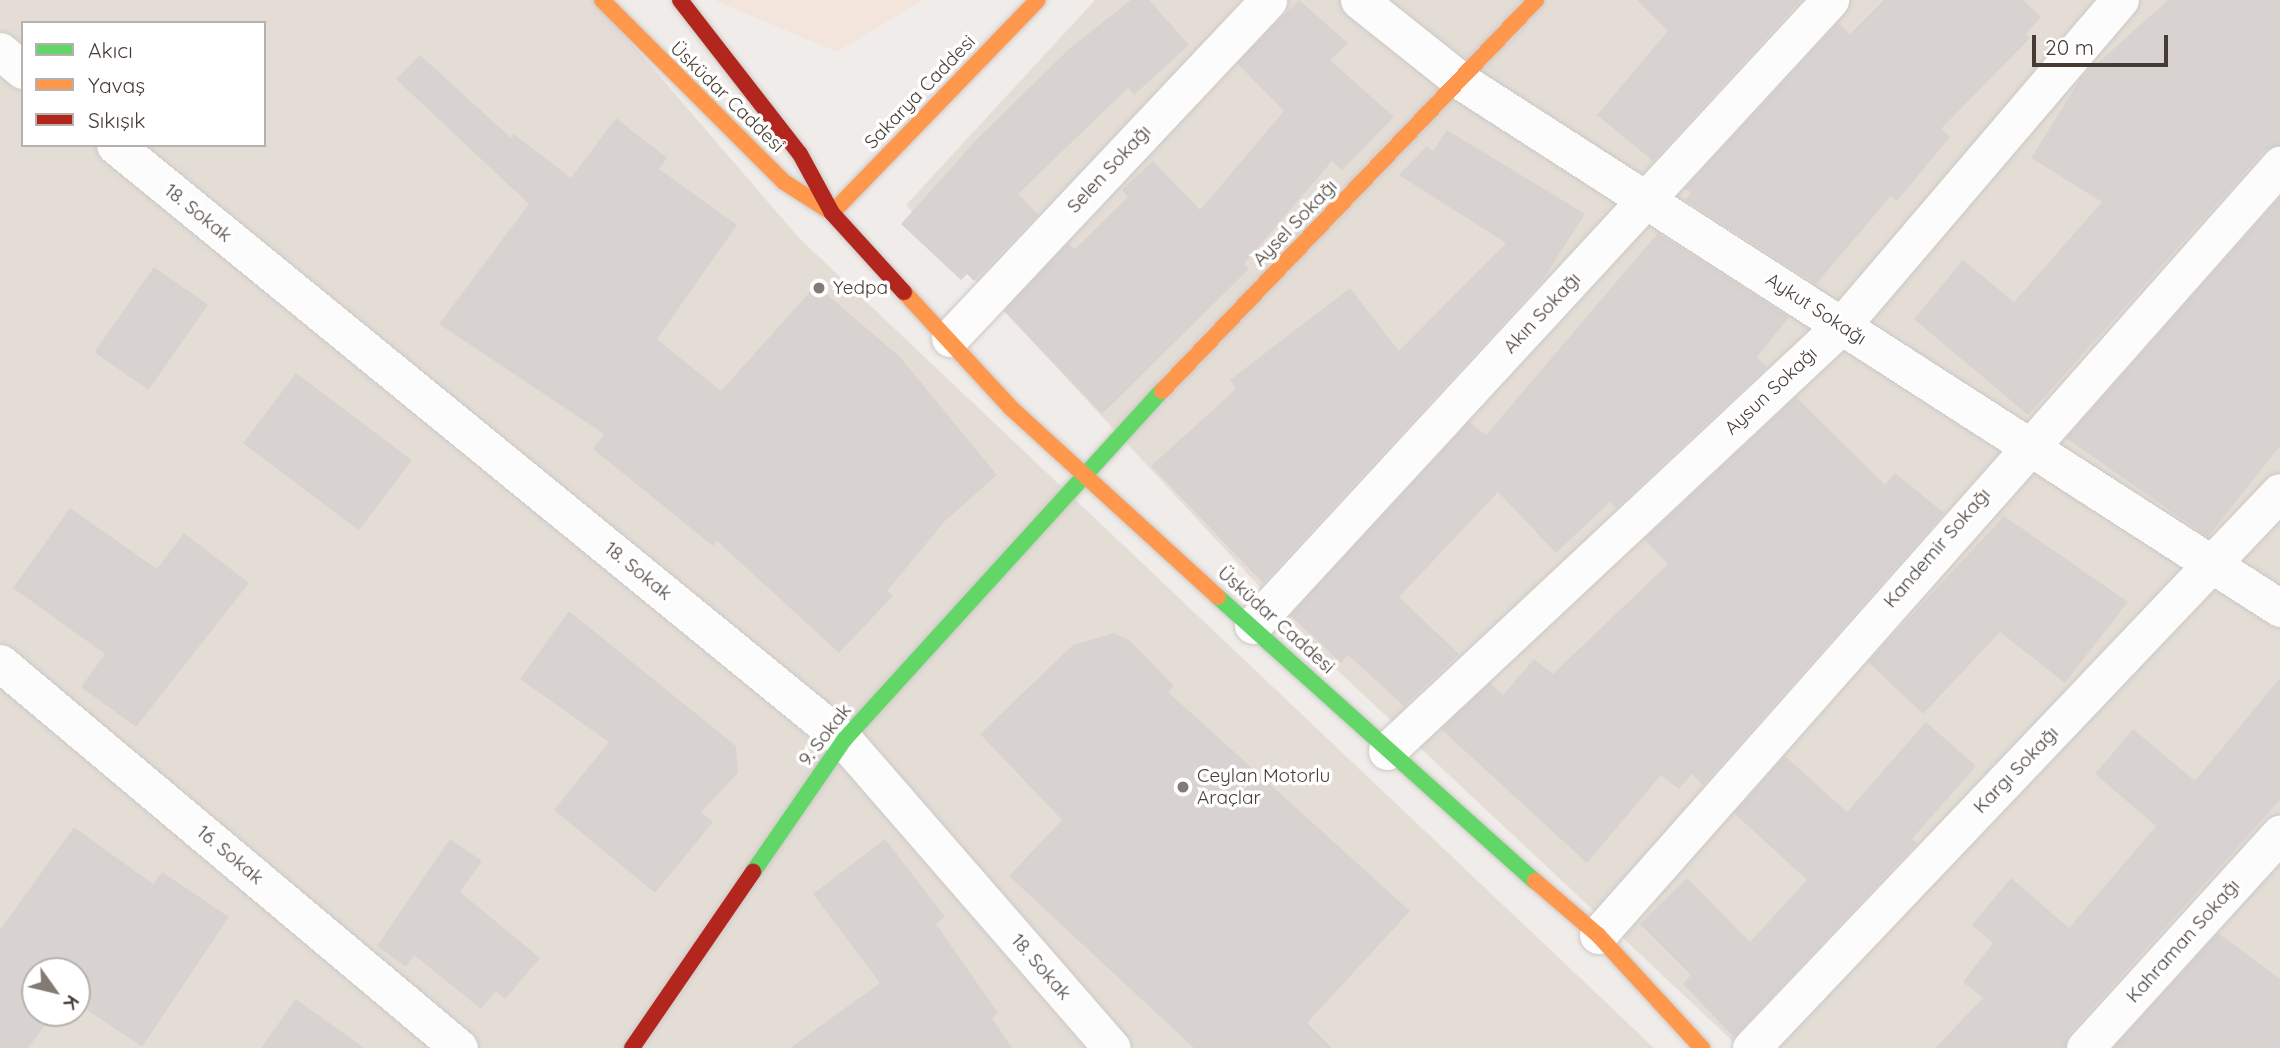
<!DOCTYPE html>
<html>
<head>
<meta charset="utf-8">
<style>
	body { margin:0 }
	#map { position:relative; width:2280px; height:1048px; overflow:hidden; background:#f0ece9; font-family:Quicksand,sans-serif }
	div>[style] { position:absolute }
	.residential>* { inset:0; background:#e4ddd6 }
	.commercial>* { inset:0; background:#f3e5dc }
	.building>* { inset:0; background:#d8d3d0; transform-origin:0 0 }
	.roads { filter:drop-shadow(0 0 2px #ccc8c5) drop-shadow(0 0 2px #ccc8c5) }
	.street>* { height:37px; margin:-18.5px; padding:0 18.5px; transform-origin:18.5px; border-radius:18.5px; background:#fdfcfc }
	.fast>* { height:16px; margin:-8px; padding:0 8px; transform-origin:8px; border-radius:8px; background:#63d668 }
	.slow>* { height:16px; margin:-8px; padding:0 8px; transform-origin:8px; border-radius:8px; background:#ff974d }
	.jam>* { height:16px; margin:-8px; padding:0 8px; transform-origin:8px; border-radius:8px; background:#b3261e }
	.dots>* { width:19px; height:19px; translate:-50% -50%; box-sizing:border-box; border:4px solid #fff; border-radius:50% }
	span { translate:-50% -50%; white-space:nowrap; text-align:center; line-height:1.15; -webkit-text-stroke:7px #fff; paint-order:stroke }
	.street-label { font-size:19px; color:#463c35 }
	.poi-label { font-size:19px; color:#463c35 }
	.left { translate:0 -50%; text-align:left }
	.legend { position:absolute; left:21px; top:21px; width:245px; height:126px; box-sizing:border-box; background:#fff; border:2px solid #b5b1ae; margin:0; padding:9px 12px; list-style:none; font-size:21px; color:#463c35 }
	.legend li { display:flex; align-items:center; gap:14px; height:35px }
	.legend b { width:35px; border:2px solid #b5b1ae }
	.north { position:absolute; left:21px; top:957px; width:70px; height:70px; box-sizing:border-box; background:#fff; border:2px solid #b5b1ae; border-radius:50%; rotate:124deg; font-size:19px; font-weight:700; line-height:28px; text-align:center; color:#463c35 }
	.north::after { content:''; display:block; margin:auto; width:24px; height:32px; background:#827a74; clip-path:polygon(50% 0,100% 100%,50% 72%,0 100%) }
	.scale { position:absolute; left:2032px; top:35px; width:136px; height:32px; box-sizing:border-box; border:4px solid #463c35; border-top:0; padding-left:9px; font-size:21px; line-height:24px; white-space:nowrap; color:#463c35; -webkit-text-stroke:5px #fff; paint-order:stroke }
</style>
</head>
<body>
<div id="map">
	<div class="residential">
		<div style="clip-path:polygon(evenodd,0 0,594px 0,799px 238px,1654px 1048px,0 1048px,0 0,23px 23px,264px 23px,264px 145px,23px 145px,23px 23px,0 0,35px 971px,77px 971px,77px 1013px,35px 1013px,35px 971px)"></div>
		<div style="clip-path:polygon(1095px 0,2280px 0,2280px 1048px,1740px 1048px,1335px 668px,906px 205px)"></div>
	</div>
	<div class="commercial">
		<div style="clip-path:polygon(714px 0,923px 0,837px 52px)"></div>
	</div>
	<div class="building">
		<div style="clip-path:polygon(1131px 0,1149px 0,1189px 45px,1134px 95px,1128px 88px,1018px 194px,1038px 214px,974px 281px,967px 274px,961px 280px,901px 224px,979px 137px,1069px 49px)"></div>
		<div style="clip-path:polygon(1299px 0,1348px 43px,1330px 60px,1394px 117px,1342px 170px,1332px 161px,1244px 264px,1249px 269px,1102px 414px,1004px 311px,1068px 243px,1075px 249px,1128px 197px,1122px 190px,1153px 161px,1200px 210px,1284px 111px,1237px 63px)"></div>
		<div style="clip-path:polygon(1637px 0,1801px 0,1653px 161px,1597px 115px,1668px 31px)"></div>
		<div style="clip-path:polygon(1884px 0,2023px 0,2041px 17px,2026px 34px,2030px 38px,1941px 129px,1950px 137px,1897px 201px,1891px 196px,1816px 284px,1685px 200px,1691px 193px,1685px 188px,1838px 23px,1850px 34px)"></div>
		<div style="clip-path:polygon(2168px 0,2280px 0,2280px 145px,2264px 151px,2028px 415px,1914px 319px,1963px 260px,2014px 302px,2102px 202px,2031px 158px,2081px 78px)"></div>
		<div style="clip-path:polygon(420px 55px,511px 138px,514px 134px,571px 178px,616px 118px,667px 158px,659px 169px,737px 225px,657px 339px,721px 391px,816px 285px,900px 357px,997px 475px,945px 521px,887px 591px,893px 596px,839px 653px,717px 541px,713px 546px,593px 449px,604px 434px,439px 324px,529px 204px,396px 79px)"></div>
		<div style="clip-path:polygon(1447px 130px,1585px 214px,1542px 281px,1263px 583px,1151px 466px,1236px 389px,1230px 380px,1350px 288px,1399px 351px,1506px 243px,1399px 175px,1427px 146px,1433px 151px)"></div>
		<div style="clip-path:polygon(2280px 197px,2280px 446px,2208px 537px,2066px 438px)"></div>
		<div style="clip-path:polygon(1658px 233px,1789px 317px,1757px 357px,1767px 367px,1616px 508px,1610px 502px,1556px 553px,1498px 492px,1399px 597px,1459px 654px,1404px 706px,1348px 655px,1341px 663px,1290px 615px,1469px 422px,1486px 435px)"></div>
		<div style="left:154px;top:267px;width:66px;height:104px;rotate:35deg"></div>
		<div style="left:296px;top:373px;width:145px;height:88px;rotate:37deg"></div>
		<div style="clip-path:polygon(1796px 397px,1885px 485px,1895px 473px,1944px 513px,1703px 785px,1692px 774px,1679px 789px,1661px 775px,1587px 863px,1441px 729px,1490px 683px,1503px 695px,1534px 659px,1553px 674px,1668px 564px,1644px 539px)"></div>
		<div style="clip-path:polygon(70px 508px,157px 569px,184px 533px,249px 583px,136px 727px,81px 687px,105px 654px,13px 588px)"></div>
		<div style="clip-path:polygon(2004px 516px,2128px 602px,2065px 683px,2000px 632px,1923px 714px,1868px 662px)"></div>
		<div style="clip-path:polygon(569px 611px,736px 746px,738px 773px,701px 812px,713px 822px,655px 893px,554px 810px,609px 742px,520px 679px)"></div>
		<div style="clip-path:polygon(1114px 633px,1129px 640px,1174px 686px,1168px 692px,1410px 911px,1307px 1023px,1332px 1048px,1194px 1048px,1009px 876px,1062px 820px,980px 734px,1073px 645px)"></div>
		<div style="clip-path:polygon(2280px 678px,2280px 800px,2069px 1034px,2065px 1048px,1935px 1048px,1983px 998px,1963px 982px,1993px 943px,1972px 925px,2011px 878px,2069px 928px,2156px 826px,2095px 774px,2133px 729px,2195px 781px)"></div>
		<div style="clip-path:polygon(1926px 722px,1976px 766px,1912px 839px,1917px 843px,1734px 1037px,1683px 984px,1691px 975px,1640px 924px,1687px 878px,1750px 942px,1807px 880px,1734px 813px,1785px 756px,1847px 812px)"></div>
		<div style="clip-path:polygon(74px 827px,153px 884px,162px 872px,229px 917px,142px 1047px,77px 1003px,77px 971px,35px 971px,35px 1013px,54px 1013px,28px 1048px,0 1048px,0 930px)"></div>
		<div style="clip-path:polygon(450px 839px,482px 861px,460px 892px,540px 958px,505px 999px,496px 991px,481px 1009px,414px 955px,406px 967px,377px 946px)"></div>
		<div style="clip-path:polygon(885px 839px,945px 917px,936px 924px,998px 1013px,992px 1018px,1012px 1048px,790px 1048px,880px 983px,813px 894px)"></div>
		<div style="clip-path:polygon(2218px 933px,2280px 979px,2280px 1048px,2113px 1048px)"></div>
		<div style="clip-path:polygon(296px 999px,364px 1048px,261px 1048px)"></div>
	</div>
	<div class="roads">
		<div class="street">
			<div style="left:1359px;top:0;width:130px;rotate:38.5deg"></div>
			<div style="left:1461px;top:81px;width:974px;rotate:32.76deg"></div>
			<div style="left:0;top:51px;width:30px;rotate:40deg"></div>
			<div style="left:115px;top:145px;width:941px;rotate:39.22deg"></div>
			<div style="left:844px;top:740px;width:408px;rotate:49deg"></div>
			<div style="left:950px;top:338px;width:464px;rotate:-46.7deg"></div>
			<div style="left:1253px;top:625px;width:851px;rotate:-47.29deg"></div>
			<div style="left:0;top:663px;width:599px;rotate:39.99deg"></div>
			<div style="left:1387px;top:751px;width:623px;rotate:-43.11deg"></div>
			<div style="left:1842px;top:325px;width:428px;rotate:-49.5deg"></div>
			<div style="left:1598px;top:935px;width:1029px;rotate:-48.47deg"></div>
			<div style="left:1751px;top:1048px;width:767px;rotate:-46.43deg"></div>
			<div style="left:2085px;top:1048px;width:290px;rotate:-47.7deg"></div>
		</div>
		<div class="fast">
			<div style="left:1218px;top:597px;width:426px;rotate:41.9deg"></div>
			<div style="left:753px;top:872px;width:160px;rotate:-55.4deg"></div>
			<div style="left:844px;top:740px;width:472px;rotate:-47.7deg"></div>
		</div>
		<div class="slow">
			<div style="left:602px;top:0;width:257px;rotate:45deg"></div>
			<div style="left:784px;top:182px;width:52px;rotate:32.5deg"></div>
			<div style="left:832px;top:213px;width:296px;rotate:-46deg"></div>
			<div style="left:904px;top:292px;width:158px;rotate:47.3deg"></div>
			<div style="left:1011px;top:408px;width:280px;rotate:42.4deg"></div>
			<div style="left:1162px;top:391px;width:541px;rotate:-46.27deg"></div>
			<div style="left:1535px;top:881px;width:83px;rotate:40.6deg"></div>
			<div style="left:1598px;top:935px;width:154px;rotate:47.4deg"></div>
		</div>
		<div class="jam">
			<div style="left:680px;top:0;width:195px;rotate:52.1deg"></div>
			<div style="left:800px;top:154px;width:67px;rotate:61.5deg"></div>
			<div style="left:832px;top:213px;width:107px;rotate:47.7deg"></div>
			<div style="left:632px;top:1048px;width:214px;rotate:-55.5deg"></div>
		</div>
	</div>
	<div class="dots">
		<div style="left:819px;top:288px;background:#827a74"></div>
		<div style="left:1183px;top:787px;background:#827a74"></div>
	</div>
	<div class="street-label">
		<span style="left:920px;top:92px;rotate:-46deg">Sakarya Caddesi</span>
		<span style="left:727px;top:97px;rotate:44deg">Üsküdar Caddesi</span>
		<span style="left:1109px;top:169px;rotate:-47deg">Selen Sokağı</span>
		<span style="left:198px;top:213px;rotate:39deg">18. Sokak</span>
		<span style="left:1295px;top:223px;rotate:-46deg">Aysel Sokağı</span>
		<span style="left:1816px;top:309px;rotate:33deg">Aykut Sokağı</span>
		<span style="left:1542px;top:313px;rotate:-47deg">Akın Sokağı</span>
		<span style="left:1771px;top:391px;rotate:-43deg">Aysun Sokağı</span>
		<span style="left:1937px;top:548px;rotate:-49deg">Kandemir Sokağı</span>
		<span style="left:638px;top:571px;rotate:39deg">18. Sokak</span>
		<span style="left:1276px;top:620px;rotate:42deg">Üsküdar Caddesi</span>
		<span style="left:825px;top:735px;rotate:-52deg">9. Sokak</span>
		<span style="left:2016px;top:770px;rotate:-46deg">Kargı Sokağı</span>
		<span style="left:230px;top:855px;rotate:40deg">16. Sokak</span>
		<span style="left:2183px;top:941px;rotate:-48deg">Kahraman Sokağı</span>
		<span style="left:1041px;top:967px;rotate:49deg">18. Sokak</span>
	</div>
	<div class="poi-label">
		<span class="left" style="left:833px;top:288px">Yedpa</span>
		<span class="left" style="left:1197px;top:787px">Ceylan Motorlu<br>Araçlar</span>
	</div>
	<ul class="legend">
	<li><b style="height:9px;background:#63d668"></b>Akıcı</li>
	<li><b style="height:9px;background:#ff974d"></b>Yavaş</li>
	<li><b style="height:9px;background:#b3261e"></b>Sıkışık</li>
	</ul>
	<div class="north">K</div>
	<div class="scale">20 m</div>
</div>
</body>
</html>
